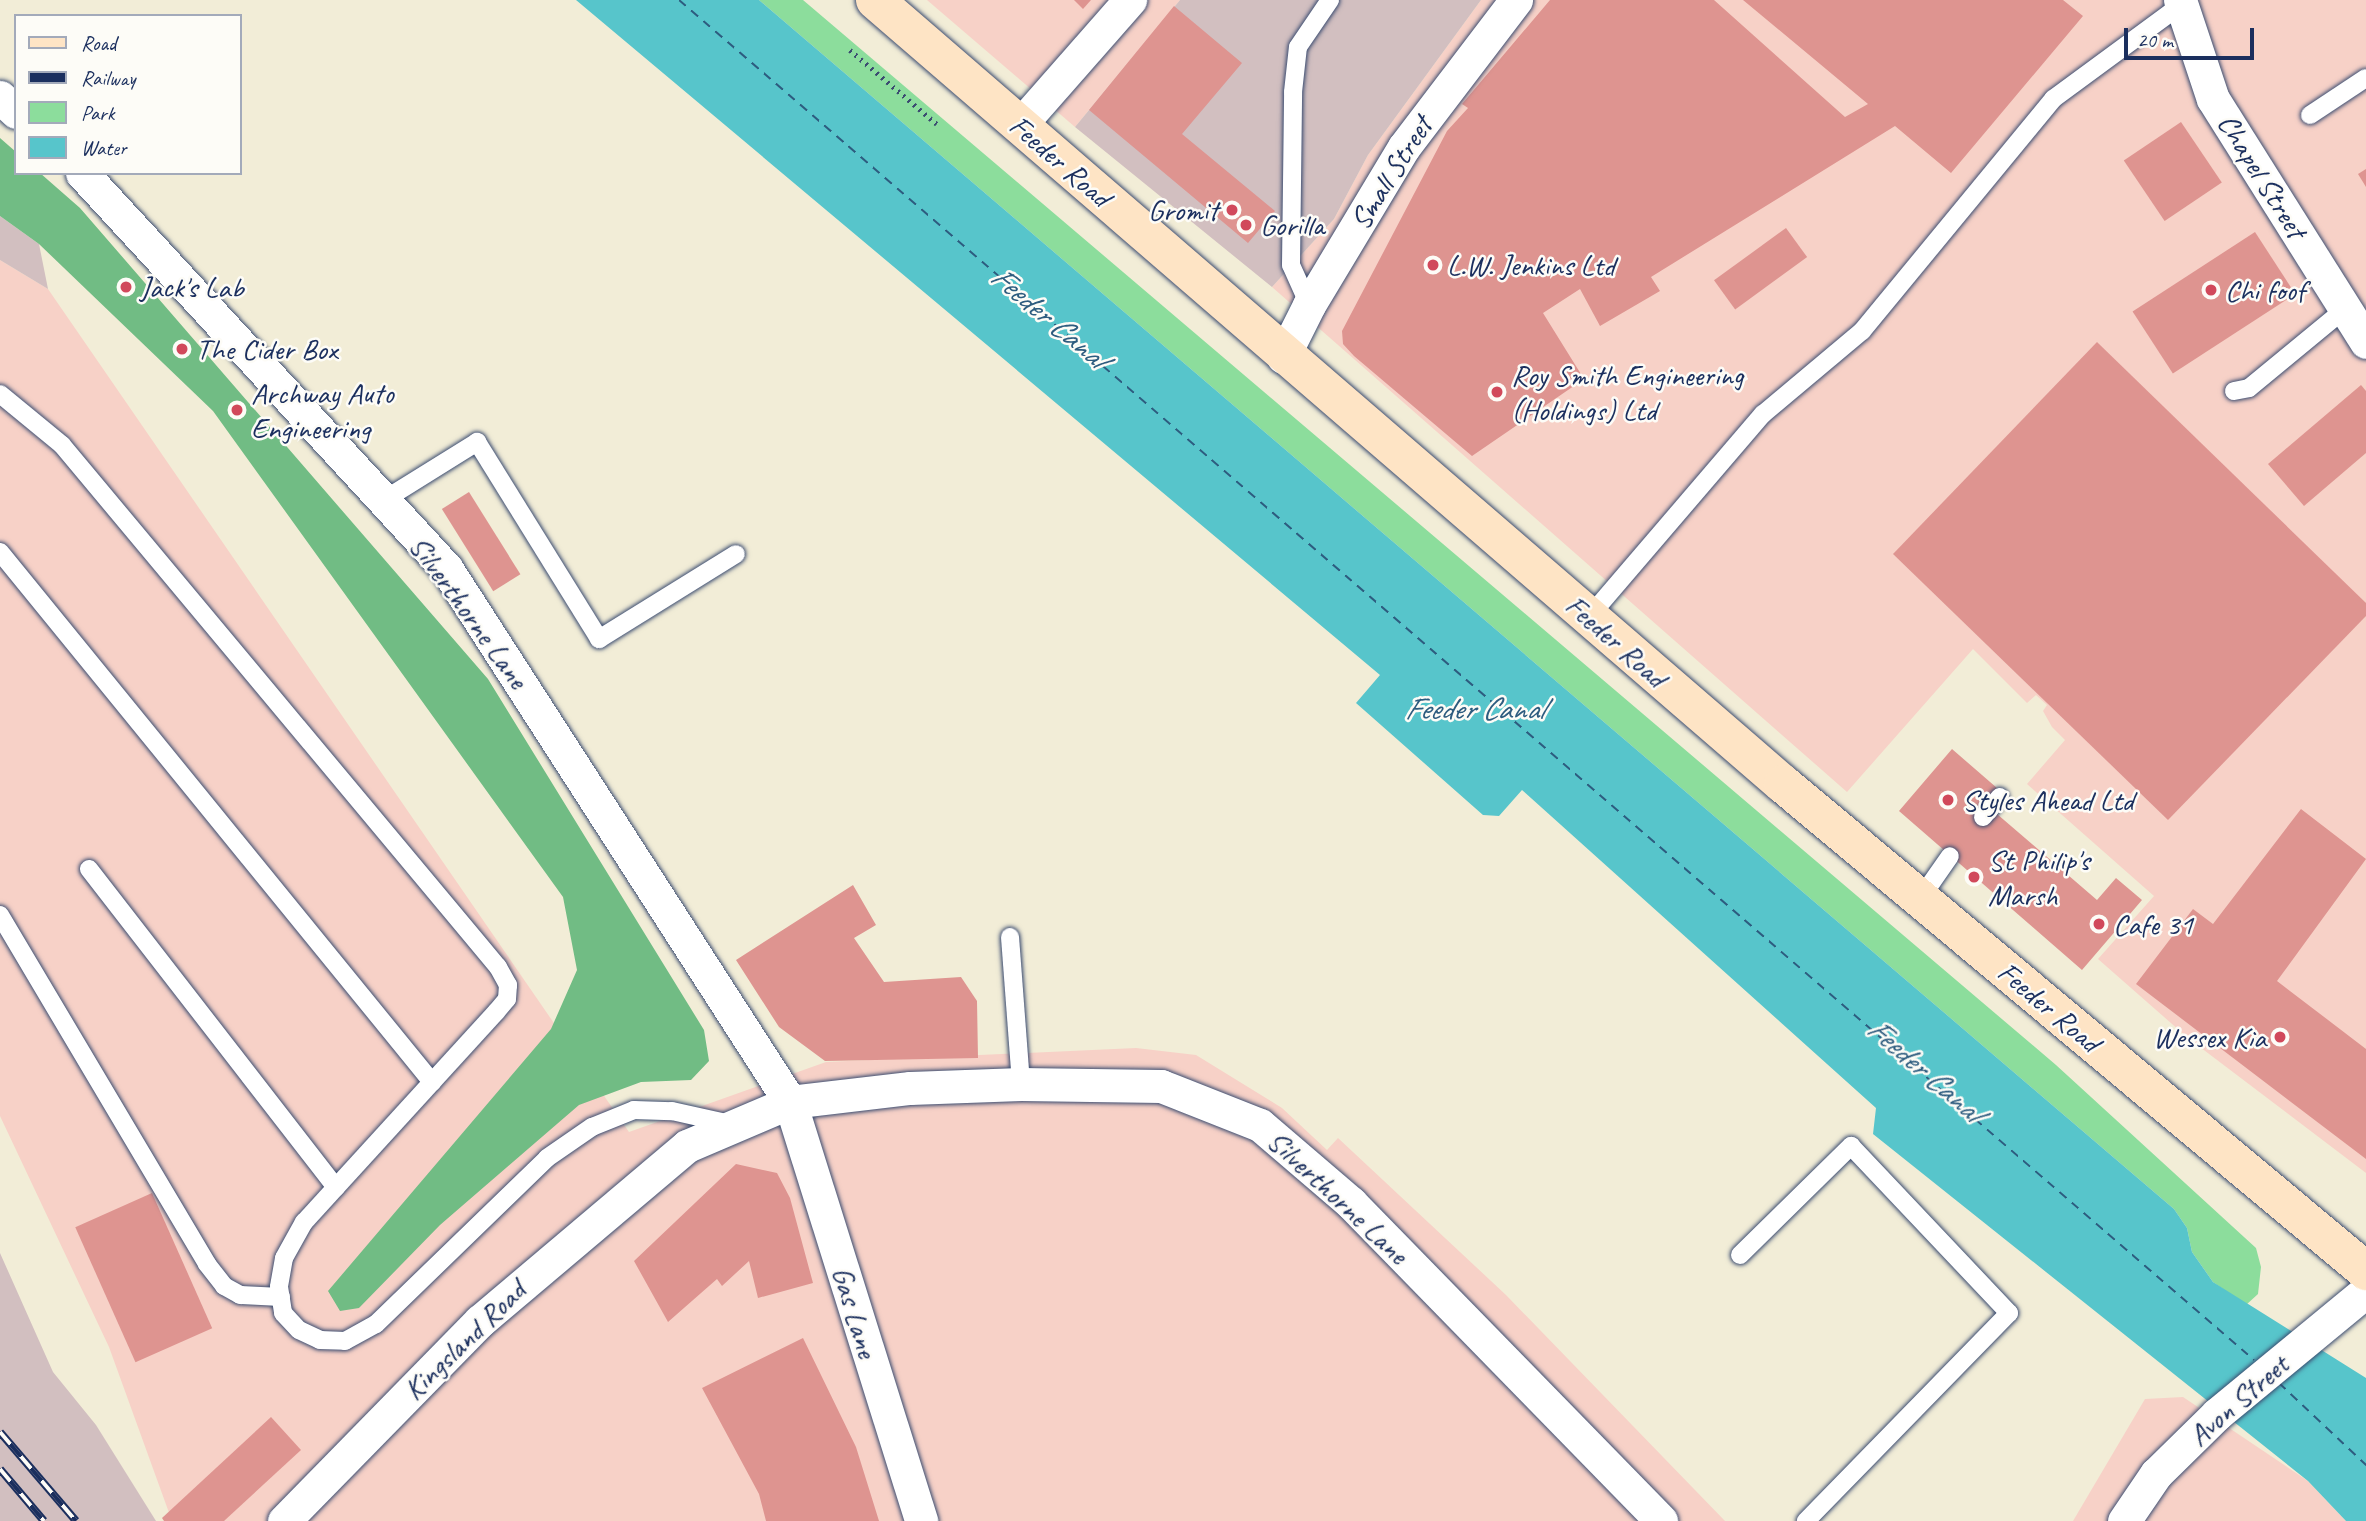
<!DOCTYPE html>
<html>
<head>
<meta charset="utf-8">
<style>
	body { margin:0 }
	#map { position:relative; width:2366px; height:1521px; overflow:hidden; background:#f2edd7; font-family:Caveat,sans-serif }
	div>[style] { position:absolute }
	.built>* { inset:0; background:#f7d1c7 }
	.industrial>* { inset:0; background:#d2bfc0 }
	.green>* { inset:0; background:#8cdd9c }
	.forest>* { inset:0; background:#71bc84 }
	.water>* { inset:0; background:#57c5cb }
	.ferry>* { height:2px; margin-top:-1px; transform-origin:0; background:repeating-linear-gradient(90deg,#2d5c7f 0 9px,transparent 0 16px) }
	.building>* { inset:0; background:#de9490; transform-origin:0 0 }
	.path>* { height:4.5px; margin-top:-2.25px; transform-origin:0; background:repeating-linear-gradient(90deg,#3b4c70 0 2px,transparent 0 7px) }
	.roads { filter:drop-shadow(0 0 2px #3b4c70) drop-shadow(0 0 2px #3b4c70) }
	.lane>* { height:18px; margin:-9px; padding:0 9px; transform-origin:9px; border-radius:9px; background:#fff }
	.street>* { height:33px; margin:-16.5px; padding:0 16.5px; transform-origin:16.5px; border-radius:16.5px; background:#fff }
	.secondary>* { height:38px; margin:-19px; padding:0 19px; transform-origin:19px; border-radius:19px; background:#fee4c5 }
	.rail>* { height:8px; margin-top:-4px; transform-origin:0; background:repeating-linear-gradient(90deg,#fdfcf7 0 16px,#1b2f5e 0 32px); box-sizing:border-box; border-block:2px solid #1b2f5e }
	.dots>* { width:19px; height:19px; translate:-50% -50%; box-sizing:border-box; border:4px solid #fdfcf7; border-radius:50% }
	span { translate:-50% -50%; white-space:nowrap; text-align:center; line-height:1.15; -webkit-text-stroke:5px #fdfcf7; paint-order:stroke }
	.street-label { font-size:30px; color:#1b2f5e }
	.poi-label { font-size:30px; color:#1b2f5e }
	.right { translate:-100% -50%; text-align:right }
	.left { translate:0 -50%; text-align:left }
	.water-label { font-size:32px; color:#2d5c7f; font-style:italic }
	.legend { position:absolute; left:14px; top:14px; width:228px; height:161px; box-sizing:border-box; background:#fdfcf7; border:2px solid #a3aaba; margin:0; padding:9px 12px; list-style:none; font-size:21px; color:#1b2f5e }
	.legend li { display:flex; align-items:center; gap:14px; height:35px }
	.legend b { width:35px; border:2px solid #a3aaba }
	.scale { position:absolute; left:2124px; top:28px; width:130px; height:32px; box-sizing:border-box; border:4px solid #1b2f5e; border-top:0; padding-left:9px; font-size:21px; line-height:24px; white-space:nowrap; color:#1b2f5e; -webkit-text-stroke:5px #fdfcf7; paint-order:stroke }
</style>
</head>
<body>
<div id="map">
	<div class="built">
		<div style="clip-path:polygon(927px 0,1180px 0,1075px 127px)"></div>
		<div style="clip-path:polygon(1481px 0,2366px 0,2366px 1173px,2188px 1038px,2098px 959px,2154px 896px,2027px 784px,2065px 740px,2052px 727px,2043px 711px,2047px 705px,2036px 695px,2027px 703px,1973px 649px,1847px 792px,1272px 287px,1334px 219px,1368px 155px)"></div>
		<div style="clip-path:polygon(0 260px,48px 289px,629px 1132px,826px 1062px,1136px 1048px,1196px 1055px,1282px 1108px,1327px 1150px,1338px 1138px,1506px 1295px,1725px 1521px,172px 1521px,109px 1347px,0 1116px)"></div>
		<div style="clip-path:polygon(2183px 1397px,2308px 1481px,2346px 1521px,2073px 1521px,2145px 1399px)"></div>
	</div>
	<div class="industrial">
		<div style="clip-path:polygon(1180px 0,1481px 0,1368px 155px,1334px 219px,1272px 287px,1075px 127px)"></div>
		<div style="clip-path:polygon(0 216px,39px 244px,48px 289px,0 260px)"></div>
		<div style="clip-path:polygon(0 1253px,53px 1372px,96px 1425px,156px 1521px,0 1521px)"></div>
	</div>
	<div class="green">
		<div style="clip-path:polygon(759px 0,803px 0,2056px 1065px,2256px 1248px,2261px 1267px,2258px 1294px,2246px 1305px,2213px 1282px,2192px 1252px,2187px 1228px,2174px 1209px)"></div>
	</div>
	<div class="forest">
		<div style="clip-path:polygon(0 138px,16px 152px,16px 173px,40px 173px,80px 208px,488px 679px,704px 1030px,709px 1061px,691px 1080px,641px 1082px,579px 1105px,440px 1225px,359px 1308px,340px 1311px,328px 1291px,551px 1029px,577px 970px,563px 897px,213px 411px,39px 244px,0 216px)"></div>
	</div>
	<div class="water">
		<div style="clip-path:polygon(576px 0,759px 0,2174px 1209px,2187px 1228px,2192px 1252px,2213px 1282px,2366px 1378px,2366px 1521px,2346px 1521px,2308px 1481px,1873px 1134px,1876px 1108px,1522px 790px,1499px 816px,1483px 815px,1356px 703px,1380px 675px)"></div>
	</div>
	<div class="ferry">
		<div style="left:679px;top:0;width:2081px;rotate:40.81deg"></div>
		<div style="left:2279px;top:1383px;width:120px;rotate:43.3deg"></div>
	</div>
	<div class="building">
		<div style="clip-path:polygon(1074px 0,1091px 0,1083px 9px)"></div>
		<div style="clip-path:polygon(1550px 0,1714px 0,1845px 117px,1868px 104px,1743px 0,2063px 0,2083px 16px,1951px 173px,1895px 126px,1651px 277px,1660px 291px,1600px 326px,1580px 289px,1543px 313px,1584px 379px,1472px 456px,1354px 356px,1343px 344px,1342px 331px,1447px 131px,1468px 108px,1462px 104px)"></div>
		<div style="clip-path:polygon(1174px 6px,1242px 63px,1182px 134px,1275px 211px,1248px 243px,1089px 110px)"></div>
		<div style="left:2181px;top:122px;width:73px;height:69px;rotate:56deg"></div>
		<div style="clip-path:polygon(2366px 169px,2366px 187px,2358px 174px)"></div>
		<div style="left:1786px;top:228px;width:36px;height:89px;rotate:54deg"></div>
		<div style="left:2255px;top:232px;width:74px;height:146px;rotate:57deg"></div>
		<div style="clip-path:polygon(2097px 342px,2366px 603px,2366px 616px,2168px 820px,1893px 554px)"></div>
		<div style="clip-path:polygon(2361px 385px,2366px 391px,2366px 453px,2304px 506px,2268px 464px)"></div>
		<div style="left:469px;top:492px;width:97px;height:32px;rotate:58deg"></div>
		<div style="clip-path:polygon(1952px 749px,1997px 788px,1977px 812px,1997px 814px,2097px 900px,2116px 878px,2142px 900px,2082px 970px,1899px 811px)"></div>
		<div style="clip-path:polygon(2301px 809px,2366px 859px,2277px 981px,2366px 1049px,2366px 1159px,2136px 984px,2193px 909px,2213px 924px)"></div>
		<div style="clip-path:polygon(853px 885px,876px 925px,854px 938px,884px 982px,961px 977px,977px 1001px,978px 1058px,825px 1061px,779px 1027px,736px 960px)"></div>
		<div style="clip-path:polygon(736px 1164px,777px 1173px,790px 1198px,813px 1283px,758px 1298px,749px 1261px,722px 1286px,717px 1279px,668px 1322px,634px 1261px)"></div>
		<div style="left:152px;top:1193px;width:148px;height:84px;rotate:66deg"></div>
		<div style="clip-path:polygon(803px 1338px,856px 1447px,879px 1521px,766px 1521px,759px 1494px,702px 1388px)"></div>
		<div style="clip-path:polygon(271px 1417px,301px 1450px,224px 1521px,164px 1521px,162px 1518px)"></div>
	</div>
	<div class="path">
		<div style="left:850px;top:50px;width:114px;rotate:40.4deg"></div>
	</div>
	<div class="roads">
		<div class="lane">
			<div style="left:2310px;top:115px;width:67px;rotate:-33.5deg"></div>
			<div style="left:1309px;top:305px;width:44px;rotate:-114.2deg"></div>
			<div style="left:1291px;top:265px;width:173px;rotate:-89.3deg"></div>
			<div style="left:1293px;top:92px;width:45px;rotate:-83.7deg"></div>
			<div style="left:1298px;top:47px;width:57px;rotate:-55.8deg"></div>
			<div style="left:2234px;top:391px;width:15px;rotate:-11deg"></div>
			<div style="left:2249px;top:388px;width:124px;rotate:-39.5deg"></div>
			<div style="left:0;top:394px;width:80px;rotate:39.4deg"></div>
			<div style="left:62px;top:445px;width:680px;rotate:50.13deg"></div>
			<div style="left:498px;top:967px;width:21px;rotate:61deg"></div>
			<div style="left:508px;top:985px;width:14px;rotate:94deg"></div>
			<div style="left:507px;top:999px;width:17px;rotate:130deg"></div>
			<div style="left:496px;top:1012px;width:285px;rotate:132.4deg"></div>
			<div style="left:304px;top:1222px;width:41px;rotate:119.1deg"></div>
			<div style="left:284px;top:1258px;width:29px;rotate:100deg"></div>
			<div style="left:279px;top:1287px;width:26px;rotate:81deg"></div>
			<div style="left:283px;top:1313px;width:23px;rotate:47deg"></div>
			<div style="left:299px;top:1330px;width:23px;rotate:25deg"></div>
			<div style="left:320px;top:1340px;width:25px;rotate:2deg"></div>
			<div style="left:345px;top:1341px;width:35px;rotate:-29deg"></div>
			<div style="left:376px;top:1324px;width:238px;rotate:-44.1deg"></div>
			<div style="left:547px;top:1158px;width:55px;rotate:-34.6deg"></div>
			<div style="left:592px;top:1127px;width:45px;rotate:-22deg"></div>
			<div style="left:634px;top:1110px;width:38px;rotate:2deg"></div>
			<div style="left:672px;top:1111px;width:59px;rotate:12.6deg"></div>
			<div style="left:384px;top:500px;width:110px;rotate:-31.9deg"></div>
			<div style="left:477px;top:442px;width:232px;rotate:58.2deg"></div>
			<div style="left:599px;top:639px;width:161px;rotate:-31.8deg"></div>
			<div style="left:0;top:552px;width:684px;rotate:50.82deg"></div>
			<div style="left:1588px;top:618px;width:269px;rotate:-49.4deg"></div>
			<div style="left:1763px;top:414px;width:129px;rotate:-40deg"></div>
			<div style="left:1862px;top:331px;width:301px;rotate:-50.5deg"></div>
			<div style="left:2053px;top:99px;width:159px;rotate:-36.3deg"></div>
			<div style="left:1983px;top:817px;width:26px;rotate:-50deg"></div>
			<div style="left:89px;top:869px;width:403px;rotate:52.2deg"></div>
			<div style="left:1920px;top:899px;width:52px;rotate:-55.1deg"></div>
			<div style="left:0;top:915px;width:406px;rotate:59.3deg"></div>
			<div style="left:207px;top:1264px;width:28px;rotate:52deg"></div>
			<div style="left:224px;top:1286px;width:18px;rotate:29deg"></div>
			<div style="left:240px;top:1295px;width:41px;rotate:2.8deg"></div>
			<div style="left:1010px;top:937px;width:147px;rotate:85.7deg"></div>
			<div style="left:1740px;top:1255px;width:156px;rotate:-44.5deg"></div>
			<div style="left:1851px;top:1146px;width:230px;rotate:46.6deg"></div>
			<div style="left:2009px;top:1313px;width:291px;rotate:134.3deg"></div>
		</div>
		<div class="street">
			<div style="left:2180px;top:0;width:104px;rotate:71.6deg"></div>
			<div style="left:2213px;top:99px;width:287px;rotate:57.8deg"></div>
			<div style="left:0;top:97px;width:22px;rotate:43deg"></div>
			<div style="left:1020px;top:125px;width:167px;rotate:-48.7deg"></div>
			<div style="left:82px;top:173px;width:537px;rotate:47.34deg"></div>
			<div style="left:446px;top:568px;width:635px;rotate:57.21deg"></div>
			<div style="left:790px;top:1102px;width:439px;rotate:72.6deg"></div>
			<div style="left:1283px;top:357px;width:58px;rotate:-63.4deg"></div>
			<div style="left:1309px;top:305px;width:184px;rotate:-59deg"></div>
			<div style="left:1404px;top:147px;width:185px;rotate:-52.7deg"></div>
			<div style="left:284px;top:1521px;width:280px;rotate:-45.6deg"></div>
			<div style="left:480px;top:1321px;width:271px;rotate:-40.2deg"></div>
			<div style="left:687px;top:1146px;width:112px;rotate:-23.1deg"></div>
			<div style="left:790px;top:1102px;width:121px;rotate:-6.7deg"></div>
			<div style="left:910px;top:1088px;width:111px;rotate:-2.1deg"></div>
			<div style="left:1021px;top:1084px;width:140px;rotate:0.8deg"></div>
			<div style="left:1161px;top:1086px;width:106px;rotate:21.5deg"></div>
			<div style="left:1260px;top:1125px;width:120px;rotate:40.6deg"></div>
			<div style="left:1351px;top:1203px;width:444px;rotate:45.7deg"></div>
			<div style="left:2124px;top:1521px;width:57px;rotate:-55.8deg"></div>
			<div style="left:2156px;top:1474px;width:86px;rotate:-44.5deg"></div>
			<div style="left:2217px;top:1414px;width:193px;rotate:-39.5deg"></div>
		</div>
		<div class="secondary">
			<div style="left:875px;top:0;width:1200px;rotate:40.81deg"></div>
			<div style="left:1783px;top:784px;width:760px;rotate:39.87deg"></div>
		</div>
	</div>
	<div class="rail">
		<div style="left:0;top:1432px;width:117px;rotate:49.5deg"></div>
		<div style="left:0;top:1469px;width:68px;rotate:49.8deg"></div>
	</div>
	<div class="dots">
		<div style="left:1232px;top:210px;background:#d1495b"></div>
		<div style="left:1246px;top:225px;background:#d1495b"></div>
		<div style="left:1433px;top:265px;background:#d1495b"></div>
		<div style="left:126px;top:287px;background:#d1495b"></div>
		<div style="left:2211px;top:290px;background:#d1495b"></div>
		<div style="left:182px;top:349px;background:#d1495b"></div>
		<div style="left:1497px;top:392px;background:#d1495b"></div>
		<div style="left:237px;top:410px;background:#d1495b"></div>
		<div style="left:1948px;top:800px;background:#d1495b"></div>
		<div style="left:1974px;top:877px;background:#d1495b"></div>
		<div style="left:2099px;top:924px;background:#d1495b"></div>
		<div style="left:2280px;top:1037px;background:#d1495b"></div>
	</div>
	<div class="street-label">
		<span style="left:1060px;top:161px;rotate:41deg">Feeder Road</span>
		<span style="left:1391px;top:173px;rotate:-58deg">Small Street</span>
		<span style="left:2262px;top:176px;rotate:58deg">Chapel Street</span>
		<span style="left:469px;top:612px;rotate:54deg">Silverthorne Lane</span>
		<span style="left:1616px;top:641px;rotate:41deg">Feeder Road</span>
		<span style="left:2049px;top:1007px;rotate:40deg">Feeder Road</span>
		<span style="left:1338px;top:1197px;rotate:43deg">Silverthorne Lane</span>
		<span style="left:855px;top:1312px;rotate:73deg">Gas Lane</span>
		<span style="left:464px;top:1340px;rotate:-44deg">Kingsland Road</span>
		<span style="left:2238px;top:1400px;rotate:-41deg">Avon Street</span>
	</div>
	<div class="poi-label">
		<span class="right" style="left:1218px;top:210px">Gromit</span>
		<span class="left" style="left:1260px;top:225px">Gorilla</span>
		<span class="left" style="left:1447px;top:265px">L.W. Jenkins Ltd</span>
		<span class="left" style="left:140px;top:287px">Jack's Lab</span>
		<span class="left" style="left:2225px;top:290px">Chi foof</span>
		<span class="left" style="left:196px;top:349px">The Cider Box</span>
		<span class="left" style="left:1511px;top:392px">Roy Smith Engineering<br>(Holdings) Ltd</span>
		<span class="left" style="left:251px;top:410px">Archway Auto<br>Engineering</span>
		<span class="left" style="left:1962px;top:800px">Styles Ahead Ltd</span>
		<span class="left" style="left:1988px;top:877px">St Philip's<br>Marsh</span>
		<span class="left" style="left:2113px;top:924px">Cafe 31</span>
		<span class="right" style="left:2266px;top:1037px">Wessex Kia</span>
	</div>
	<div class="water-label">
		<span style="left:1048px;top:317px;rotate:40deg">Feeder Canal</span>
		<span style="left:1474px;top:709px">Feeder Canal</span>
		<span style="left:1924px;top:1070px;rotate:41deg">Feeder Canal</span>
	</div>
	<ul class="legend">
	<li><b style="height:9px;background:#fee4c5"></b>Road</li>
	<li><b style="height:9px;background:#1b2f5e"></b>Railway</li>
	<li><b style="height:19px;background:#8cdd9c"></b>Park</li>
	<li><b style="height:19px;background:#57c5cb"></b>Water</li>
	</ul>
	<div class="scale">20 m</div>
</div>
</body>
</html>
